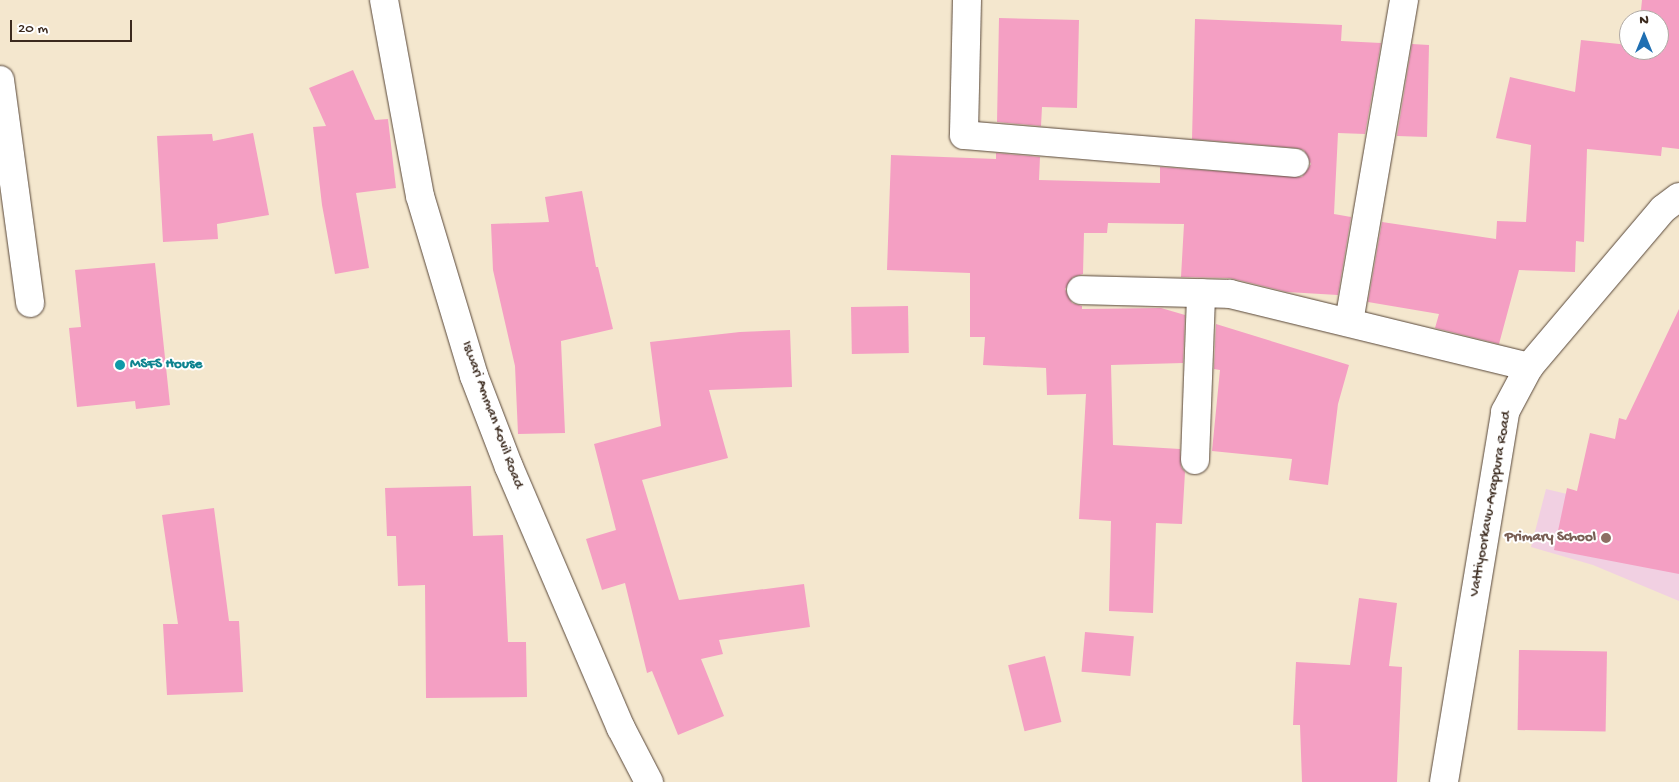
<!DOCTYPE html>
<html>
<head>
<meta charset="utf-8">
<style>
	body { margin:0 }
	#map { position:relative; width:1679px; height:782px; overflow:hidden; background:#f4e7ce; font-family:"Gochi Hand",sans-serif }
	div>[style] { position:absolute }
	.built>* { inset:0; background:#f1d0e2 }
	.building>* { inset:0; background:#f49fc3; transform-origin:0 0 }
	.roads { filter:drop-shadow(0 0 1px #574638) drop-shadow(0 0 1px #574638) }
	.minor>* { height:28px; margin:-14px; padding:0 14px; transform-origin:14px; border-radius:14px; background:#fff }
	.tertiary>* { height:28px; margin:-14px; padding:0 14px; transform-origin:14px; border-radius:14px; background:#fff }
	.dots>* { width:14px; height:14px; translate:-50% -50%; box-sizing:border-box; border:2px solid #fff; border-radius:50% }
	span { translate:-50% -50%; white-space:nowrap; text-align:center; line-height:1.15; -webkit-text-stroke:4px #fff; paint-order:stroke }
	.culture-label { font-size:15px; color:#0d838f; font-weight:700 }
	.left { translate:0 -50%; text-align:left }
	.street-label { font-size:15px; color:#3b2a1e }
	.education-label { font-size:15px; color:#785e54; font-weight:700 }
	.right { translate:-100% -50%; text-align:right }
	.north { position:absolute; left:1619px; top:10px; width:50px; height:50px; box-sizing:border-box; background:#fff; border:1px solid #b1aaa5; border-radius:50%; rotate:0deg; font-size:14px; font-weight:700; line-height:20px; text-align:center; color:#3b2a1e }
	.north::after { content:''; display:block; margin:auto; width:18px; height:22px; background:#1f6fb2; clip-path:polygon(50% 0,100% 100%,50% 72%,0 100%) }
	.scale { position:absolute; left:10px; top:20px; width:122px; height:22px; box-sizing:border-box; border:2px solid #3b2a1e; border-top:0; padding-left:6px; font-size:15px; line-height:18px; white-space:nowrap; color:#3b2a1e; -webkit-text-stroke:4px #fff; paint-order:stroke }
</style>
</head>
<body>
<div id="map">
	<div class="built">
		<div style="clip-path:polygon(1546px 489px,1622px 507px,1679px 530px,1679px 601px,1593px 565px,1531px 547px)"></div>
	</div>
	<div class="building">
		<div style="clip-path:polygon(1642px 0,1679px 0,1679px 149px,1662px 147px,1661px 156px,1587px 149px,1584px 242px,1576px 241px,1575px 272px,1519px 270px,1499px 344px,1435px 328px,1439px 314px,1368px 302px,1382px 222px,1496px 239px,1497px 221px,1526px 222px,1531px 145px,1496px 138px,1510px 77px,1575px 92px,1581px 40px,1629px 45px,1629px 50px,1659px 50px,1659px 20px,1640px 20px)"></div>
		<div style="clip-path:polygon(999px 18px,1079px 20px,1077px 108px,1042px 107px,1041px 126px,997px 122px)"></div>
		<div style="clip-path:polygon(1195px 19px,1342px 25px,1341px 41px,1381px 43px,1365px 134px,1338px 133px,1334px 214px,1351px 217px,1338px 295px,1287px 292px,1230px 278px,1181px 277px,1184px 224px,1108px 223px,1107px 233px,1084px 233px,1083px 274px,1073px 277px,1065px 289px,1072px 303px,1082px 306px,1082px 309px,1161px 308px,1185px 315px,1183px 363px,1111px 365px,1113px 445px,1180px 449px,1181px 467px,1185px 472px,1182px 524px,1156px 523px,1153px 613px,1109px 611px,1111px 521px,1079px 519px,1086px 394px,1047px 395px,1046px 368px,983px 365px,985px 337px,970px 337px,970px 273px,887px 270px,891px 155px,996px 159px,996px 153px,1040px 157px,1039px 180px,1160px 183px,1160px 167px,1302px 177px,1311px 164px,1304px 150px,1297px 148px,1192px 139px)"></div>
		<div style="clip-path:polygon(1412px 44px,1429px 45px,1427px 137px,1397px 136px)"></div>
		<div style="clip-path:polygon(353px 70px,375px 120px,388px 119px,396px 188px,356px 193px,369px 268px,335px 274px,322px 205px,313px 127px,326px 126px,309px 88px)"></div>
		<div style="clip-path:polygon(253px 133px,269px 215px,217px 224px,218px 239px,163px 242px,157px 136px,212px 134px,213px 141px)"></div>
		<div style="clip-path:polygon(582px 191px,596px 267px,598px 267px,613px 329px,561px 341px,565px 433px,518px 434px,515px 366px,493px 270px,491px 224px,549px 222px,545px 197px)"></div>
		<div style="clip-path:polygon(155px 263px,170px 405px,136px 409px,135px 401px,77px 407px,69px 328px,81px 327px,75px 270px)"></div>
		<div style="left:908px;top:306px;width:47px;height:57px;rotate:89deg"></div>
		<div style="clip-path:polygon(1679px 309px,1679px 574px,1554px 550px,1567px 488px,1577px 491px,1590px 433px,1615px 439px,1619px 418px,1626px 420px)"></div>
		<div style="clip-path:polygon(1216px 324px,1349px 365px,1338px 404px,1328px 485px,1289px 480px,1292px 459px,1212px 451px,1220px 370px,1214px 369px)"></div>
		<div style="clip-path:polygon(790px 330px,792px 387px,709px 390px,728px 458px,642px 480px,679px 600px,804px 584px,810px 627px,719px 640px,723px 654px,701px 659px,724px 716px,678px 735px,652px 671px,647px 673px,625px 583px,602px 590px,586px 539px,616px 530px,594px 444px,661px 426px,650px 342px,740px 332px)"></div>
		<div style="clip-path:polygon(471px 486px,473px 536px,503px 535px,508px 642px,526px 642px,527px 697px,426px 698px,425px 585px,398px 586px,396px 536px,387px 536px,385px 488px)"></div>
		<div style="clip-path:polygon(214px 508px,229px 621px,239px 621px,243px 692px,167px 695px,163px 624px,178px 624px,162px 515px)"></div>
		<div style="clip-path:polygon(1359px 598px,1397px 603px,1389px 666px,1402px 667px,1397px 782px,1302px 782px,1300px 725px,1293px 725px,1296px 662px,1350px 665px)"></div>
		<div style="left:1085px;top:632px;width:49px;height:40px;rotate:5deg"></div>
		<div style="left:1519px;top:650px;width:88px;height:80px;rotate:1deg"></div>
		<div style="left:1045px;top:656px;width:68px;height:38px;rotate:76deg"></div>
	</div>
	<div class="roads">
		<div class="minor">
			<div style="left:384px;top:0;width:199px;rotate:79.6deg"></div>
			<div style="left:420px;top:196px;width:188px;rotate:73.3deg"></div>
			<div style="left:474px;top:376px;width:97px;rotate:69deg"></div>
			<div style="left:509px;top:467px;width:284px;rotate:66.8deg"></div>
			<div style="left:621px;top:728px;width:61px;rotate:62.6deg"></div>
			<div style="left:967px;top:0;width:135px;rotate:91.3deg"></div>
			<div style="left:964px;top:135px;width:332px;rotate:4.8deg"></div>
			<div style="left:0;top:80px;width:225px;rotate:82.3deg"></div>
			<div style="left:1081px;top:290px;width:149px;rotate:1.5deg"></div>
			<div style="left:1230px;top:294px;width:308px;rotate:13.7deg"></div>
			<div style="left:1349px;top:322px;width:327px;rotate:-80.3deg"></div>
			<div style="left:1195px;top:460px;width:167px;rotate:-87.9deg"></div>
		</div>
		<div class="tertiary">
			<div style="left:1444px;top:782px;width:375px;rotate:-80.6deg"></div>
			<div style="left:1505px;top:412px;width:51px;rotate:-61.9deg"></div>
			<div style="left:1529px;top:367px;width:207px;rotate:-49.7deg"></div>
			<div style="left:1663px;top:209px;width:20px;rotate:-37deg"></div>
		</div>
	</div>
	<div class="dots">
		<div style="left:120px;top:365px;background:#0f9aa8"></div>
		<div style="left:1606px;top:538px;background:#8d6e63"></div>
	</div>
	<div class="culture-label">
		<span class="left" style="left:130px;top:365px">MSFS House</span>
	</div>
	<div class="street-label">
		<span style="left:492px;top:415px;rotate:70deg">Iswari Amman Kovil Road</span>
		<span style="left:1491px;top:504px;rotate:-80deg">Vattiyoorkavu-Arappura Road</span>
	</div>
	<div class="education-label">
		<span class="right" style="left:1596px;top:538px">Primary School</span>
	</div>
	<div class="north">N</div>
	<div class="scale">20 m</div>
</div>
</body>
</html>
